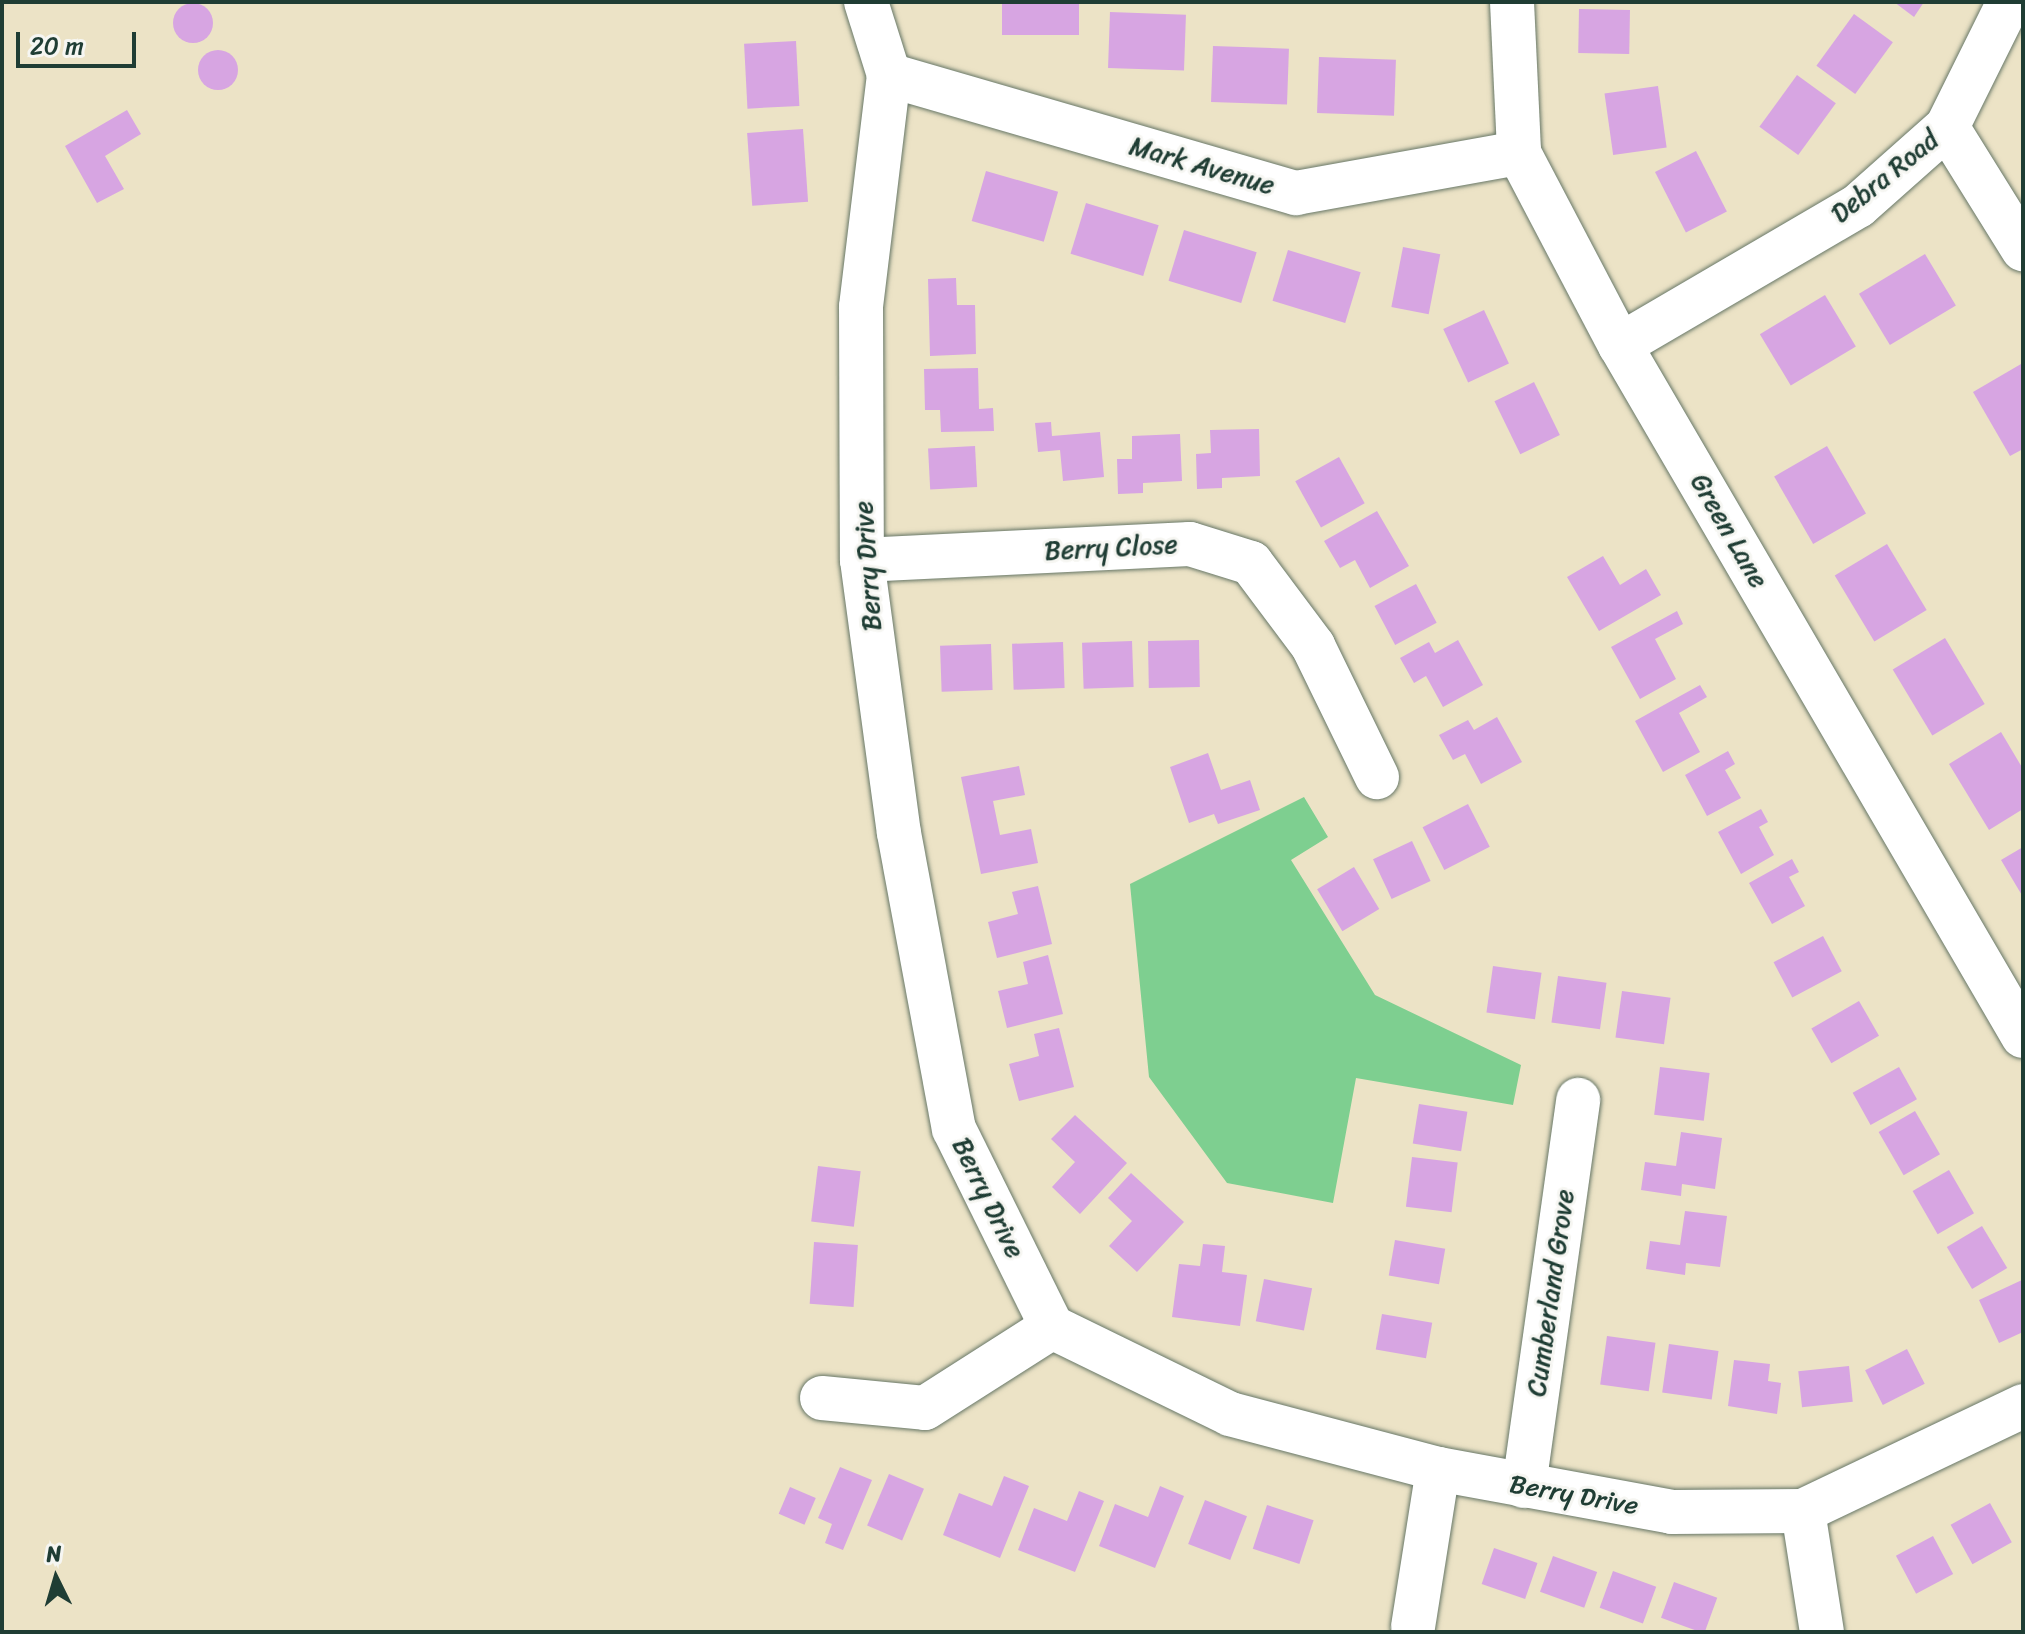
<!DOCTYPE html>
<html>
<head>
<meta charset="utf-8">
<style>
	body { margin:0 }
	#map { position:relative; width:2025px; height:1634px; overflow:hidden; background:#ece3c6; font-family:Sriracha,sans-serif }
	div>[style] { position:absolute }
	.green>* { inset:0; background:#7ecf90 }
	.building>* { inset:0; background:#d7a5e2; transform-origin:0 0 }
	.round { border-radius:50% }
	.roads { filter:drop-shadow(0 0 2px #677767) drop-shadow(0 0 2px #677767) }
	.minor>* { height:44px; margin:-22px; padding:0 22px; transform-origin:22px; border-radius:22px; background:#fff }
	span { translate:-50% -50%; white-space:nowrap; text-align:center; line-height:1.15; -webkit-text-stroke:6px #f6f6f2; paint-order:stroke }
	.street-label { font-size:26px; color:#1f3d34 }
	.frame { position:absolute; inset:0; border:4px solid #1f3d34; pointer-events:none }
	.north { position:absolute; left:16px; top:1538px; width:80px; height:80px; -webkit-text-stroke:6px #f6f6f2; paint-order:stroke; rotate:355deg; font-size:22px; font-weight:700; line-height:32px; text-align:center; color:#1f3d34 }
	.north::after { content:''; display:block; margin:auto; width:28px; height:36px; background:#1f3d34; clip-path:polygon(50% 0,100% 100%,50% 72%,0 100%) }
	.scale { position:absolute; left:16px; top:32px; width:120px; height:36px; box-sizing:border-box; border:4px solid #1f3d34; border-top:0; padding-left:10px; font-size:24px; line-height:28px; white-space:nowrap; color:#1f3d34; -webkit-text-stroke:6px #f6f6f2; paint-order:stroke }
</style>
</head>
<body>
<div id="map">
	<div class="green">
		<div style="clip-path:polygon(1304px 797px,1328px 837px,1291px 860px,1375px 995px,1521px 1065px,1513px 1105px,1356px 1078px,1333px 1203px,1227px 1183px,1149px 1077px,1130px 884px)"></div>
	</div>
	<div class="building">
		<div style="left:1002px;top:2px;width:77px;height:33px"></div>
		<div style="clip-path:polygon(1894px 2px,1924px 2px,1914px 17px)"></div>
		<div class="round" style="left:173px;top:3px;width:40px;height:40px"></div>
		<div style="left:1579px;top:9px;width:51px;height:44px;rotate:1deg"></div>
		<div style="left:1110px;top:12px;width:76px;height:56px;rotate:2deg"></div>
		<div style="left:1854px;top:14px;width:48px;height:64px;rotate:36deg"></div>
		<div style="left:796px;top:41px;width:65px;height:52px;rotate:87deg"></div>
		<div style="left:1213px;top:46px;width:76px;height:56px;rotate:2deg"></div>
		<div class="round" style="left:198px;top:50px;width:40px;height:40px"></div>
		<div style="left:1319px;top:57px;width:77px;height:56px;rotate:2deg"></div>
		<div style="left:1797px;top:75px;width:48px;height:64px;rotate:36deg"></div>
		<div style="left:1658px;top:86px;width:62px;height:54px;rotate:82deg"></div>
		<div style="clip-path:polygon(127px 110px,141px 134px,105px 156px,124px 189px,97px 203px,65px 146px)"></div>
		<div style="left:803px;top:129px;width:73px;height:56px;rotate:86deg"></div>
		<div style="left:1696px;top:151px;width:68px;height:46px;rotate:63deg"></div>
		<div style="left:986px;top:171px;width:75px;height:52px;rotate:16deg"></div>
		<div style="left:1086px;top:203px;width:76px;height:53px;rotate:17deg"></div>
		<div style="left:1184px;top:230px;width:76px;height:53px;rotate:17deg"></div>
		<div style="left:1403px;top:247px;width:38px;height:61px;rotate:11deg"></div>
		<div style="left:1288px;top:250px;width:76px;height:53px;rotate:17deg"></div>
		<div style="left:1925px;top:254px;width:60px;height:77px;rotate:59deg"></div>
		<div style="clip-path:polygon(956px 278px,957px 305px,975px 305px,976px 354px,930px 356px,928px 279px)"></div>
		<div style="left:1825px;top:295px;width:60px;height:76px;rotate:59deg"></div>
		<div style="left:1484px;top:310px;width:59px;height:45px;rotate:65deg"></div>
		<div style="clip-path:polygon(2021px 364px,2023px 449px,2010px 456px,1973px 392px)"></div>
		<div style="clip-path:polygon(978px 368px,979px 409px,993px 408px,994px 431px,941px 432px,940px 410px,925px 410px,924px 369px)"></div>
		<div style="left:1534px;top:382px;width:59px;height:44px;rotate:64deg"></div>
		<div style="clip-path:polygon(1051px 422px,1052px 436px,1100px 432px,1104px 477px,1063px 481px,1060px 450px,1038px 452px,1035px 423px)"></div>
		<div style="clip-path:polygon(1259px 429px,1260px 476px,1222px 478px,1222px 488px,1197px 489px,1196px 454px,1211px 453px,1210px 430px)"></div>
		<div style="clip-path:polygon(1180px 434px,1182px 481px,1143px 483px,1143px 493px,1118px 494px,1117px 459px,1132px 459px,1132px 436px)"></div>
		<div style="left:975px;top:446px;width:41px;height:47px;rotate:87deg"></div>
		<div style="left:1827px;top:446px;width:78px;height:61px;rotate:60deg"></div>
		<div style="left:1339px;top:457px;width:53px;height:50px;rotate:61deg"></div>
		<div style="clip-path:polygon(1377px 511px,1409px 566px,1370px 588px,1355px 560px,1340px 568px,1324px 541px)"></div>
		<div style="left:1887px;top:544px;width:77px;height:61px;rotate:59deg"></div>
		<div style="clip-path:polygon(1603px 556px,1620px 585px,1646px 569px,1661px 595px,1599px 631px,1567px 577px)"></div>
		<div style="left:1416px;top:584px;width:44px;height:47px;rotate:62deg"></div>
		<div style="clip-path:polygon(1677px 611px,1683px 624px,1655px 639px,1676px 679px,1640px 699px,1611px 647px)"></div>
		<div style="left:1945px;top:638px;width:77px;height:61px;rotate:59deg"></div>
		<div style="left:1199px;top:640px;width:47px;height:51px;rotate:89deg"></div>
		<div style="clip-path:polygon(1458px 640px,1483px 685px,1443px 707px,1426px 676px,1414px 683px,1400px 658px,1429px 642px,1435px 653px)"></div>
		<div style="left:1132px;top:641px;width:46px;height:50px;rotate:88deg"></div>
		<div style="left:1063px;top:642px;width:46px;height:51px;rotate:88deg"></div>
		<div style="left:991px;top:644px;width:46px;height:51px;rotate:88deg"></div>
		<div style="clip-path:polygon(1700px 685px,1707px 697px,1679px 713px,1700px 752px,1663px 772px,1635px 721px)"></div>
		<div style="clip-path:polygon(1497px 717px,1522px 762px,1481px 784px,1465px 754px,1453px 760px,1439px 735px,1468px 720px,1474px 730px)"></div>
		<div style="clip-path:polygon(2001px 732px,2023px 769px,2023px 809px,1989px 830px,1949px 764px)"></div>
		<div style="clip-path:polygon(1728px 751px,1735px 764px,1725px 770px,1741px 798px,1707px 816px,1685px 775px)"></div>
		<div style="clip-path:polygon(1208px 753px,1221px 790px,1250px 780px,1260px 810px,1218px 824px,1214px 814px,1189px 823px,1170px 767px)"></div>
		<div style="clip-path:polygon(1019px 766px,1025px 795px,993px 801px,1000px 835px,1031px 829px,1038px 863px,981px 874px,961px 777px)"></div>
		<div style="left:1468px;top:804px;width:48px;height:51px;rotate:63deg"></div>
		<div style="clip-path:polygon(1761px 809px,1768px 822px,1759px 827px,1774px 855px,1741px 874px,1718px 832px)"></div>
		<div style="left:1412px;top:841px;width:44px;height:43px;rotate:65deg"></div>
		<div style="clip-path:polygon(2023px 847px,2023px 897px,2001px 860px)"></div>
		<div style="clip-path:polygon(1792px 859px,1799px 872px,1789px 877px,1805px 906px,1772px 924px,1749px 883px)"></div>
		<div style="left:1354px;top:867px;width:49px;height:43px;rotate:59deg"></div>
		<div style="clip-path:polygon(1038px 886px,1052px 944px,997px 958px,988px 922px,1018px 914px,1012px 892px)"></div>
		<div style="left:1823px;top:936px;width:40px;height:56px;rotate:62deg"></div>
		<div style="clip-path:polygon(1048px 955px,1063px 1014px,1007px 1028px,998px 991px,1028px 984px,1023px 962px)"></div>
		<div style="left:1493px;top:966px;width:49px;height:47px;rotate:8deg"></div>
		<div style="left:1558px;top:976px;width:49px;height:47px;rotate:8deg"></div>
		<div style="left:1622px;top:991px;width:49px;height:47px;rotate:8deg"></div>
		<div style="left:1859px;top:1001px;width:40px;height:55px;rotate:60deg"></div>
		<div style="clip-path:polygon(1059px 1028px,1074px 1087px,1019px 1101px,1009px 1064px,1039px 1056px,1034px 1034px)"></div>
		<div style="left:1660px;top:1067px;width:50px;height:48px;rotate:7deg"></div>
		<div style="left:1899px;top:1067px;width:37px;height:53px;rotate:61deg"></div>
		<div style="left:1419px;top:1104px;width:49px;height:40px;rotate:9deg"></div>
		<div style="left:1915px;top:1111px;width:50px;height:42px;rotate:60deg"></div>
		<div style="clip-path:polygon(1075px 1115px,1127px 1163px,1080px 1214px,1052px 1187px,1075px 1162px,1051px 1139px)"></div>
		<div style="clip-path:polygon(1681px 1132px,1722px 1138px,1715px 1189px,1682px 1184px,1681px 1196px,1641px 1190px,1645px 1162px,1676px 1166px)"></div>
		<div style="left:1412px;top:1157px;width:46px;height:50px;rotate:7deg"></div>
		<div style="left:818px;top:1166px;width:43px;height:56px;rotate:7deg"></div>
		<div style="left:1949px;top:1170px;width:50px;height:42px;rotate:60deg"></div>
		<div style="clip-path:polygon(1131px 1173px,1184px 1222px,1137px 1272px,1109px 1246px,1132px 1221px,1108px 1198px)"></div>
		<div style="clip-path:polygon(1685px 1211px,1727px 1216px,1720px 1267px,1686px 1263px,1685px 1275px,1646px 1269px,1650px 1241px,1680px 1245px)"></div>
		<div style="left:1982px;top:1226px;width:49px;height:41px;rotate:59deg"></div>
		<div style="left:1395px;top:1240px;width:51px;height:36px;rotate:10deg"></div>
		<div style="left:814px;top:1242px;width:44px;height:62px;rotate:4deg"></div>
		<div style="clip-path:polygon(1203px 1244px,1225px 1246px,1222px 1272px,1247px 1275px,1240px 1326px,1172px 1317px,1179px 1264px,1200px 1266px)"></div>
		<div style="left:1264px;top:1279px;width:49px;height:43px;rotate:11deg"></div>
		<div style="clip-path:polygon(2022px 1280px,2023px 1332px,1999px 1343px,1979px 1300px)"></div>
		<div style="left:1382px;top:1314px;width:51px;height:36px;rotate:10deg"></div>
		<div style="left:1607px;top:1336px;width:49px;height:49px;rotate:8deg"></div>
		<div style="left:1669px;top:1344px;width:50px;height:49px;rotate:8deg"></div>
		<div style="left:1907px;top:1349px;width:39px;height:47px;rotate:63deg"></div>
		<div style="clip-path:polygon(1734px 1360px,1770px 1364px,1768px 1381px,1781px 1383px,1777px 1414px,1728px 1406px)"></div>
		<div style="left:1849px;top:1366px;width:36px;height:51px;rotate:84deg"></div>
		<div style="clip-path:polygon(840px 1467px,872px 1480px,843px 1550px,825px 1543px,832px 1524px,818px 1518px)"></div>
		<div style="left:889px;top:1474px;width:38px;height:56px;rotate:23deg"></div>
		<div style="clip-path:polygon(1004px 1476px,1029px 1486px,1000px 1558px,943px 1535px,959px 1493px,992px 1506px)"></div>
		<div style="clip-path:polygon(1160px 1486px,1184px 1496px,1155px 1568px,1099px 1546px,1115px 1504px,1148px 1517px)"></div>
		<div style="left:790px;top:1487px;width:28px;height:29px;rotate:23deg"></div>
		<div style="clip-path:polygon(1079px 1491px,1104px 1501px,1075px 1572px,1018px 1550px,1034px 1508px,1067px 1521px)"></div>
		<div style="left:1205px;top:1500px;width:45px;height:47px;rotate:21deg"></div>
		<div style="left:1990px;top:1503px;width:45px;height:45px;rotate:61deg"></div>
		<div style="left:1267px;top:1505px;width:49px;height:46px;rotate:18deg"></div>
		<div style="left:1933px;top:1536px;width:43px;height:42px;rotate:62deg"></div>
		<div style="left:1494px;top:1548px;width:46px;height:38px;rotate:19deg"></div>
		<div style="left:1553px;top:1556px;width:47px;height:38px;rotate:20deg"></div>
		<div style="left:1613px;top:1571px;width:46px;height:39px;rotate:20deg"></div>
		<div style="left:1674px;top:1582px;width:46px;height:38px;rotate:20deg"></div>
	</div>
	<div class="roads">
		<div class="minor">
			<div style="left:866px;top:2px;width:77px;rotate:72.5deg"></div>
			<div style="left:889px;top:75px;width:234px;rotate:96.9deg"></div>
			<div style="left:861px;top:307px;width:253px;rotate:89.8deg"></div>
			<div style="left:862px;top:560px;width:275px;rotate:82.3deg"></div>
			<div style="left:899px;top:833px;width:301px;rotate:79.5deg"></div>
			<div style="left:954px;top:1129px;width:221px;rotate:63.7deg"></div>
			<div style="left:1052px;top:1327px;width:198px;rotate:26deg"></div>
			<div style="left:1230px;top:1414px;width:215px;rotate:14.8deg"></div>
			<div style="left:1438px;top:1469px;width:238px;rotate:10.4deg"></div>
			<div style="left:1672px;top:1512px;width:131px;rotate:-0.4deg"></div>
			<div style="left:1803px;top:1511px;width:244px;rotate:-25.5deg"></div>
			<div style="left:1512px;top:2px;width:151px;rotate:87.3deg"></div>
			<div style="left:1519px;top:153px;width:217px;rotate:62.3deg"></div>
			<div style="left:1620px;top:345px;width:800px;rotate:59.75deg"></div>
			<div style="left:889px;top:75px;width:424px;rotate:16.2deg"></div>
			<div style="left:1296px;top:193px;width:227px;rotate:-10.2deg"></div>
			<div style="left:1947px;top:127px;width:144px;rotate:58.1deg"></div>
			<div style="left:1620px;top:345px;width:276px;rotate:-30.3deg"></div>
			<div style="left:1858px;top:206px;width:119px;rotate:-41.6deg"></div>
			<div style="left:1947px;top:127px;width:140px;rotate:-63.6deg"></div>
			<div style="left:862px;top:560px;width:328px;rotate:-2.8deg"></div>
			<div style="left:1190px;top:544px;width:64px;rotate:17.3deg"></div>
			<div style="left:1251px;top:563px;width:104px;rotate:53.2deg"></div>
			<div style="left:1313px;top:646px;width:146px;rotate:64deg"></div>
			<div style="left:822px;top:1398px;width:103px;rotate:5.5deg"></div>
			<div style="left:925px;top:1408px;width:151px;rotate:-32.5deg"></div>
			<div style="left:1524px;top:1486px;width:390px;rotate:-82deg"></div>
			<div style="left:1803px;top:1511px;width:122px;rotate:81.1deg"></div>
			<div style="left:1413px;top:1627px;width:160px;rotate:-81deg"></div>
		</div>
	</div>
	<div class="street-label">
		<span style="left:1202px;top:166px;rotate:16deg">Mark Avenue</span>
		<span style="left:1885px;top:177px;rotate:-39deg">Debra Road</span>
		<span style="left:1729px;top:531px;rotate:60deg">Green Lane</span>
		<span style="left:1111px;top:548px;rotate:-3deg">Berry Close</span>
		<span style="left:868px;top:566px;rotate:-94deg">Berry Drive</span>
		<span style="left:988px;top:1198px;rotate:64deg">Berry Drive</span>
		<span style="left:1551px;top:1293px;rotate:-82deg">Cumberland Grove</span>
		<span style="left:1574px;top:1495px;rotate:10deg">Berry Drive</span>
	</div>
	<div class="frame"></div>
	<div class="north">N</div>
	<div class="scale">20 m</div>
</div>
</body>
</html>
